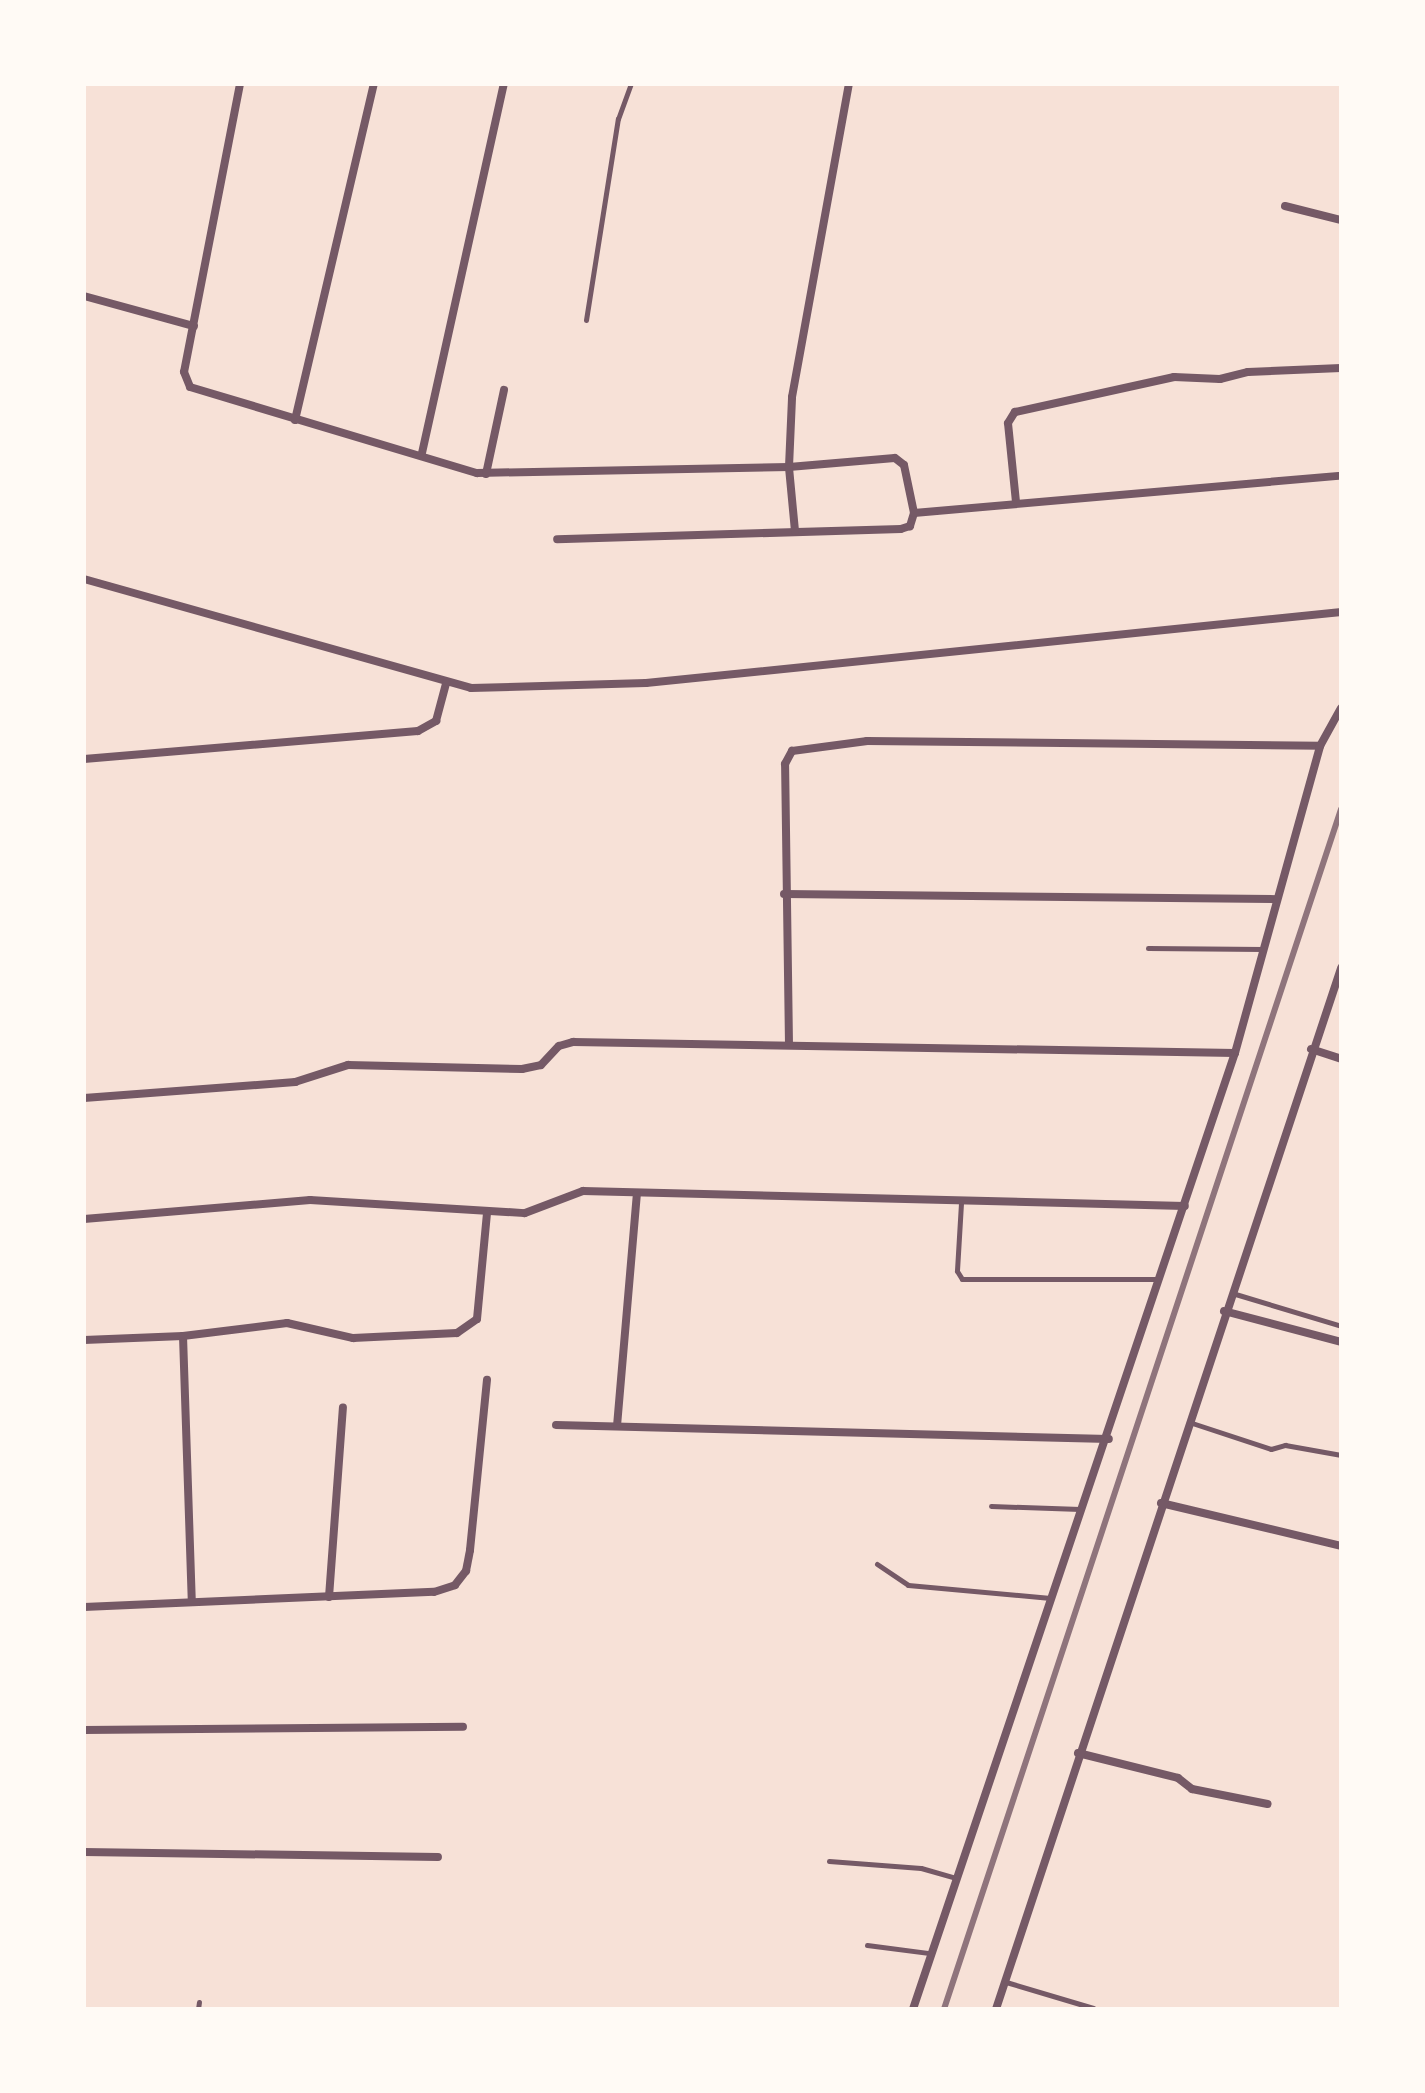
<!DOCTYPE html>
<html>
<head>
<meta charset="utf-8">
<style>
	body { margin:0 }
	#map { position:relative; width:1425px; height:2093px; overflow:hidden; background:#f7e1d7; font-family:"DM Sans",sans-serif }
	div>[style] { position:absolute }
	.service>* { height:5px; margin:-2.5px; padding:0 2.5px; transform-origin:2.5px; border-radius:2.5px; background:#755966 }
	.minor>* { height:8px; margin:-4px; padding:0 4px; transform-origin:4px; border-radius:4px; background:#755966 }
	.rail>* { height:6px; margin:-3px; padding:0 3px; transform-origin:3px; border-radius:3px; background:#8f747c }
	span { translate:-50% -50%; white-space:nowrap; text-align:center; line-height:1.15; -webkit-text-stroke:6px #fffaf5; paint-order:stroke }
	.frame { position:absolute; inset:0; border:86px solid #fffaf5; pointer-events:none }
</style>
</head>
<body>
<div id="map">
	<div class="service">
		<div style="left:586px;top:320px;width:204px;rotate:-81deg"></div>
		<div style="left:618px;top:119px;width:37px;rotate:-70deg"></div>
		<div style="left:1148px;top:948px;width:115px;rotate:0.5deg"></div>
		<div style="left:961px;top:1203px;width:68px;rotate:93.4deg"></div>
		<div style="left:957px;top:1271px;width:9px;rotate:58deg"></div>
		<div style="left:962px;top:1279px;width:196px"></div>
		<div style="left:1232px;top:1293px;width:114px;rotate:16.8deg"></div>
		<div style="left:1189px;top:1422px;width:86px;rotate:18.2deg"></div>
		<div style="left:1271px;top:1449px;width:15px;rotate:-16deg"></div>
		<div style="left:1285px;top:1445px;width:57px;rotate:10.1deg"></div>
		<div style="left:991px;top:1506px;width:89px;rotate:1.9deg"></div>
		<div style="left:877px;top:1564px;width:37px;rotate:34deg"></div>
		<div style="left:908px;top:1585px;width:143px;rotate:5.2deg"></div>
		<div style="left:829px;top:1861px;width:92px;rotate:4.4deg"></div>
		<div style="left:921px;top:1868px;width:35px;rotate:16deg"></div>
		<div style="left:867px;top:1945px;width:63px;rotate:7.4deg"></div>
		<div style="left:1006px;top:1982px;width:91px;rotate:16.6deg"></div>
		<div style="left:198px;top:2009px;width:7px;rotate:-82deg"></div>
	</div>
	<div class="minor">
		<div style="left:240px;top:84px;width:293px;rotate:101deg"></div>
		<div style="left:184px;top:372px;width:16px;rotate:68deg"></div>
		<div style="left:190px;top:387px;width:300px;rotate:16.7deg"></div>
		<div style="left:477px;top:473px;width:312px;rotate:-1.1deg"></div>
		<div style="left:789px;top:467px;width:106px;rotate:-4.9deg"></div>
		<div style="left:895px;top:458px;width:11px;rotate:38deg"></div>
		<div style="left:904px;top:465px;width:49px;rotate:78.2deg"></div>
		<div style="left:914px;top:513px;width:14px;rotate:107deg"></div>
		<div style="left:910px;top:526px;width:9px;rotate:162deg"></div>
		<div style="left:901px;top:529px;width:344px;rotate:178.3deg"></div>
		<div style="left:1285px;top:206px;width:58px;rotate:14deg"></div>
		<div style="left:84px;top:296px;width:114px;rotate:15.3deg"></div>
		<div style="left:295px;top:420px;width:345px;rotate:-76.8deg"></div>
		<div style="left:422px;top:453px;width:378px;rotate:-77.5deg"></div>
		<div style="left:486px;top:474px;width:86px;rotate:-77.9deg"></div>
		<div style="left:1016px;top:502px;width:79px;rotate:-95.8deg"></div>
		<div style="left:1008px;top:423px;width:13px;rotate:-58deg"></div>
		<div style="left:1015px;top:412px;width:163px;rotate:-12.4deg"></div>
		<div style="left:1174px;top:377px;width:46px;rotate:2.5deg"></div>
		<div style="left:1220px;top:379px;width:29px;rotate:-14deg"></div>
		<div style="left:1248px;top:372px;width:93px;rotate:-2.5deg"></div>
		<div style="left:914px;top:513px;width:429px;rotate:-5deg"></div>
		<div style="left:795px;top:531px;width:64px;rotate:-95.4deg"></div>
		<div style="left:789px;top:467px;width:70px;rotate:-87.5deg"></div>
		<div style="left:792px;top:397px;width:318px;rotate:-79.7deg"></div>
		<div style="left:84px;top:579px;width:402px;rotate:15.7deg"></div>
		<div style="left:471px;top:688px;width:175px;rotate:-1.6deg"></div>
		<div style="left:646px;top:683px;width:699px;rotate:-5.83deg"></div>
		<div style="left:84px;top:759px;width:335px;rotate:-4.8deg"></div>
		<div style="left:418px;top:731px;width:21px;rotate:-29deg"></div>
		<div style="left:436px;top:721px;width:39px;rotate:-75deg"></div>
		<div style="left:784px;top:894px;width:493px;rotate:0.6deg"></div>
		<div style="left:789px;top:1045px;width:281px;rotate:-90.8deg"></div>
		<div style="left:785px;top:764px;width:15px;rotate:-62deg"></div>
		<div style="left:792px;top:751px;width:76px;rotate:-7.6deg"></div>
		<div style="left:867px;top:741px;width:453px;rotate:0.6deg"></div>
		<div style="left:1311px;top:1049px;width:32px;rotate:18deg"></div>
		<div style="left:84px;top:1098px;width:212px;rotate:-4.3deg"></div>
		<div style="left:295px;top:1082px;width:56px;rotate:-17.8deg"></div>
		<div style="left:348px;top:1065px;width:174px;rotate:1.3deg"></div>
		<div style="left:522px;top:1069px;width:19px;rotate:-12deg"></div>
		<div style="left:541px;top:1065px;width:26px;rotate:-47deg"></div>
		<div style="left:559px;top:1046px;width:15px;rotate:-16deg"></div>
		<div style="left:573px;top:1042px;width:662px;rotate:0.95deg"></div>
		<div style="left:84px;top:1219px;width:227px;rotate:-4.8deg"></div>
		<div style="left:310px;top:1200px;width:215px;rotate:3.5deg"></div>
		<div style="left:525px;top:1213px;width:62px;rotate:-20.8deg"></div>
		<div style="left:583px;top:1191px;width:602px;rotate:1.43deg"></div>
		<div style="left:1224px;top:1311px;width:121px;rotate:14.8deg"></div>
		<div style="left:183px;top:1336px;width:266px;rotate:88.1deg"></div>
		<div style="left:84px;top:1340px;width:99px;rotate:-2.3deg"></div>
		<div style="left:183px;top:1336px;width:105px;rotate:-7.1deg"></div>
		<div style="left:287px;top:1323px;width:68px;rotate:12.8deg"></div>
		<div style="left:353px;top:1338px;width:104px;rotate:-2.8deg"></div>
		<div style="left:457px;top:1333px;width:24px;rotate:-35deg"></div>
		<div style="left:477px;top:1319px;width:106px;rotate:-84.6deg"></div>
		<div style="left:556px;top:1425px;width:553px;rotate:1.45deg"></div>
		<div style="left:617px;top:1426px;width:233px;rotate:-85.1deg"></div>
		<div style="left:1161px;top:1503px;width:185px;rotate:13.4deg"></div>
		<div style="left:329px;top:1597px;width:190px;rotate:-85.8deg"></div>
		<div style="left:84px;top:1607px;width:350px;rotate:-2.5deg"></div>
		<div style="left:434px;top:1592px;width:22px;rotate:-18deg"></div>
		<div style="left:455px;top:1585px;width:18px;rotate:-52deg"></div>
		<div style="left:466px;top:1571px;width:21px;rotate:-79deg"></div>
		<div style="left:470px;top:1550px;width:171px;rotate:-84.3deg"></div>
		<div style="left:84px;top:1730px;width:379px;rotate:-0.5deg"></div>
		<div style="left:1078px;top:1753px;width:103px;rotate:14deg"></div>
		<div style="left:1178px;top:1778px;width:18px;rotate:38deg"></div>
		<div style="left:1192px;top:1789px;width:77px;rotate:11.2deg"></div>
		<div style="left:84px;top:1852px;width:354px;rotate:0.8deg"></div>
		<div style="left:913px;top:2009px;width:1009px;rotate:-71.39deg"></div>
		<div style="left:1235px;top:1053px;width:319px;rotate:-74.5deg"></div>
		<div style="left:1320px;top:746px;width:43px;rotate:-61.1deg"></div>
		<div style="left:996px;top:2009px;width:1097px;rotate:-71.66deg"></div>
	</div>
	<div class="rail">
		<div style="left:944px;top:2009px;width:1264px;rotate:-71.69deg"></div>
	</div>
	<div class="frame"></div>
</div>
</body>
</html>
